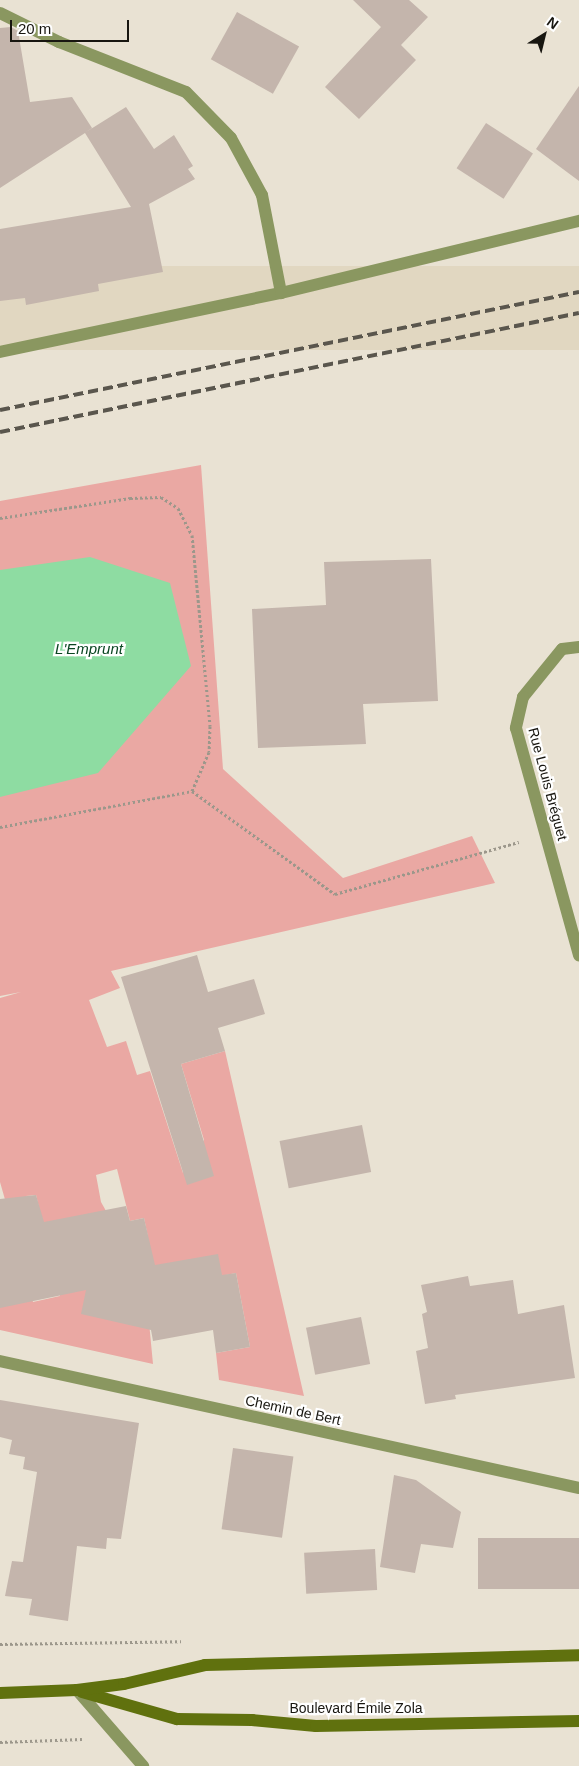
<!DOCTYPE html>
<html>
<head>
<meta charset="utf-8">
<style>
	body { margin:0 }
	#map { position:relative; width:579px; height:1766px; overflow:hidden; background:#e9e2d3; font-family:Arial,sans-serif }
	div>[style] { position:absolute }
	.built>* { inset:0; background:#e1d7c1; transform-origin:0 0 }
	.green>* { inset:0; background:#eaa8a3 }
	.water>* { inset:0; background:#8edca2 }
	.building>* { inset:0; background:#c4b5ac; transform-origin:0 0 }
	.path>* { height:3px; margin-top:-1.5px; transform-origin:0; background:repeating-linear-gradient(90deg,#9c978b 0 2.5px,transparent 0 5px) }
	.minor>* { height:12px; margin:-6px; padding:0 6px; transform-origin:6px; border-radius:6px; background:#8a9760 }
	.secondary>* { height:12px; margin:-6px; padding:0 6px; transform-origin:6px; border-radius:6px; background:#60710e }
	.rail>* { height:4px; margin-top:-2px; transform-origin:0; background:repeating-linear-gradient(90deg,#5a564d 0 10px,transparent 0 15px) }
	span { translate:-50% -50%; white-space:nowrap; text-align:center; line-height:1.15; -webkit-text-stroke:4.5px #fff; paint-order:stroke }
	.street-label { font-size:14px; color:#181610 }
	.water-label { font-size:15px; color:#0a4622; font-style:italic }
	.north { position:absolute; left:519px; top:10px; width:50px; height:50px; -webkit-text-stroke:4px #fff; paint-order:stroke; rotate:36deg; font-size:14px; font-weight:700; line-height:20px; text-align:center; color:#181610 }
	.north::after { content:''; display:block; margin:auto; width:18px; height:22px; background:#181610; clip-path:polygon(50% 0,100% 100%,50% 72%,0 100%) }
	.scale { position:absolute; left:10px; top:20px; width:119px; height:22px; box-sizing:border-box; border:2px solid #181610; border-top:0; padding-left:6px; font-size:15px; line-height:18px; white-space:nowrap; color:#181610; -webkit-text-stroke:4px #fff; paint-order:stroke }
</style>
</head>
<body>
<div id="map">
	<div class="built">
		<div style="left:579px;top:266px;width:84px;height:591px;rotate:90deg"></div>
	</div>
	<div class="green">
		<div style="clip-path:polygon(evenodd,201px 465px,223px 769px,343px 878px,472px 836px,495px 883px,111px 971px,120px 988px,89px 1000px,107px 1047px,126px 1041px,137px 1075px,150px 1071px,183px 1173px,204px 1140px,181px 1064px,225px 1051px,304px 1396px,219px 1380px,216px 1353px,250px 1347px,236px 1273px,146px 1291px,153px 1364px,0 1330px,0 1308px,12px 1224px,0 1182px,0 998px,21px 992px,0 996px,0 501px,201px 465px,117px 1169px,130px 1221px,144px 1218px,148px 1237px,110px 1218px,101px 1202px,96px 1175px,117px 1169px,201px 465px,36px 1195px,60px 1296px,33px 1302px,21px 1245px,31px 1213px,26px 1196px,36px 1195px)"></div>
	</div>
	<div class="water">
		<div style="clip-path:polygon(90px 557px,170px 583px,191px 666px,98px 773px,0 797px,0 570px)"></div>
	</div>
	<div class="building">
		<div style="clip-path:polygon(353px 0,409px 0,428px 17px,401px 45px,416px 60px,359px 119px,325px 87px,381px 27px)"></div>
		<div style="left:237px;top:12px;width:71px;height:54px;rotate:29deg"></div>
		<div style="clip-path:polygon(11px 27px,18px 31px,30px 102px,72px 97px,92px 128px,86px 132px,126px 107px,154px 149px,174px 135px,193px 166px,188px 169px,195px 179px,149px 204px,163px 272px,98px 284px,99px 291px,26px 305px,25px 298px,0 301px,0 229px,131px 207px,85px 133px,0 188px,0 28px)"></div>
		<div style="clip-path:polygon(579px 86px,579px 181px,536px 149px)"></div>
		<div style="left:486px;top:123px;width:56px;height:54px;rotate:33deg"></div>
		<div style="clip-path:polygon(431px 559px,438px 701px,363px 704px,366px 744px,258px 748px,252px 609px,326px 605px,324px 562px)"></div>
		<div style="clip-path:polygon(197px 955px,208px 992px,254px 979px,265px 1014px,218px 1028px,225px 1051px,181px 1064px,214px 1176px,187px 1185px,121px 977px)"></div>
		<div style="left:362px;top:1125px;width:48px;height:84px;rotate:79deg"></div>
		<div style="clip-path:polygon(36px 1195px,44px 1222px,126px 1206px,130px 1221px,144px 1218px,155px 1265px,218px 1254px,222px 1275px,236px 1273px,250px 1347px,216px 1353px,213px 1330px,153px 1341px,151px 1330px,81px 1314px,86px 1290px,0 1308px,0 1199px)"></div>
		<div style="clip-path:polygon(468px 1276px,470px 1286px,513px 1280px,518px 1314px,564px 1305px,575px 1378px,455px 1395px,456px 1399px,425px 1404px,416px 1351px,428px 1348px,422px 1314px,427px 1312px,421px 1285px)"></div>
		<div style="left:361px;top:1317px;width:48px;height:56px;rotate:79deg"></div>
		<div style="clip-path:polygon(0 1400px,139px 1423px,121px 1539px,107px 1538px,106px 1549px,77px 1546px,68px 1621px,29px 1615px,32px 1599px,5px 1596px,12px 1561px,23px 1562px,37px 1472px,23px 1469px,25px 1457px,9px 1454px,12px 1440px,0 1437px)"></div>
		<div style="left:233px;top:1448px;width:61px;height:82px;rotate:8deg"></div>
		<div style="clip-path:polygon(394px 1475px,416px 1480px,461px 1512px,453px 1548px,421px 1544px,415px 1573px,380px 1567px)"></div>
		<div style="left:478px;top:1538px;width:101px;height:51px"></div>
		<div style="left:375px;top:1549px;width:41px;height:71px;rotate:87deg"></div>
	</div>
	<div class="path">
		<div style="left:0;top:518px;width:132px;rotate:-8.7deg"></div>
		<div style="left:130px;top:498px;width:31px;rotate:-2deg"></div>
		<div style="left:161px;top:497px;width:20px;rotate:33deg"></div>
		<div style="left:178px;top:508px;width:30px;rotate:63deg"></div>
		<div style="left:192px;top:535px;width:192px;rotate:84.6deg"></div>
		<div style="left:210px;top:726px;width:26px;rotate:92deg"></div>
		<div style="left:209px;top:752px;width:43px;rotate:113.6deg"></div>
		<div style="left:0;top:827px;width:195px;rotate:-10.6deg"></div>
		<div style="left:192px;top:791px;width:176px;rotate:35.8deg"></div>
		<div style="left:335px;top:894px;width:191px;rotate:-15.8deg"></div>
		<div style="left:0;top:1644px;width:181px;rotate:-0.9deg"></div>
		<div style="left:0;top:1742px;width:82px;rotate:-2.1deg"></div>
	</div>
	<div class="minor">
		<div style="left:0;top:13px;width:66px;rotate:26.2deg"></div>
		<div style="left:59px;top:42px;width:136px;rotate:21.5deg"></div>
		<div style="left:186px;top:92px;width:64px;rotate:45.6deg"></div>
		<div style="left:231px;top:138px;width:65px;rotate:61.5deg"></div>
		<div style="left:262px;top:195px;width:100px;rotate:79deg"></div>
		<div style="left:0;top:352px;width:287px;rotate:-11.9deg"></div>
		<div style="left:281px;top:293px;width:307px;rotate:-13.6deg"></div>
		<div style="left:579px;top:647px;width:17px;rotate:173deg"></div>
		<div style="left:562px;top:649px;width:62px;rotate:129.1deg"></div>
		<div style="left:523px;top:697px;width:32px;rotate:103deg"></div>
		<div style="left:516px;top:728px;width:236px;rotate:74.5deg"></div>
		<div style="left:0;top:1361px;width:593px;rotate:12.37deg"></div>
		<div style="left:77px;top:1690px;width:101px;rotate:49deg"></div>
	</div>
	<div class="secondary">
		<div style="left:82px;top:1692px;width:99px;rotate:15.9deg"></div>
		<div style="left:177px;top:1719px;width:75px;rotate:0.8deg"></div>
		<div style="left:252px;top:1720px;width:64px;rotate:5.4deg"></div>
		<div style="left:316px;top:1726px;width:263px;rotate:-1.1deg"></div>
		<div style="left:0;top:1693px;width:77px;rotate:-2.2deg"></div>
		<div style="left:77px;top:1690px;width:47px;rotate:-7.3deg"></div>
		<div style="left:124px;top:1684px;width:83px;rotate:-13.2deg"></div>
		<div style="left:205px;top:1665px;width:374px;rotate:-1.5deg"></div>
	</div>
	<div class="rail">
		<div style="left:0;top:410px;width:591px;rotate:-11.52deg"></div>
		<div style="left:0;top:432px;width:591px;rotate:-11.61deg"></div>
	</div>
	<div class="street-label">
		<span style="left:548px;top:784px;rotate:75deg">Rue Louis Bréguet</span>
		<span style="left:293px;top:1410px;rotate:12deg">Chemin de Bert</span>
		<span style="left:356px;top:1708px">Boulevard Émile Zola</span>
	</div>
	<div class="water-label">
		<span style="left:89px;top:649px">L'Emprunt</span>
	</div>
	<div class="north">N</div>
	<div class="scale">20 m</div>
</div>
</body>
</html>
